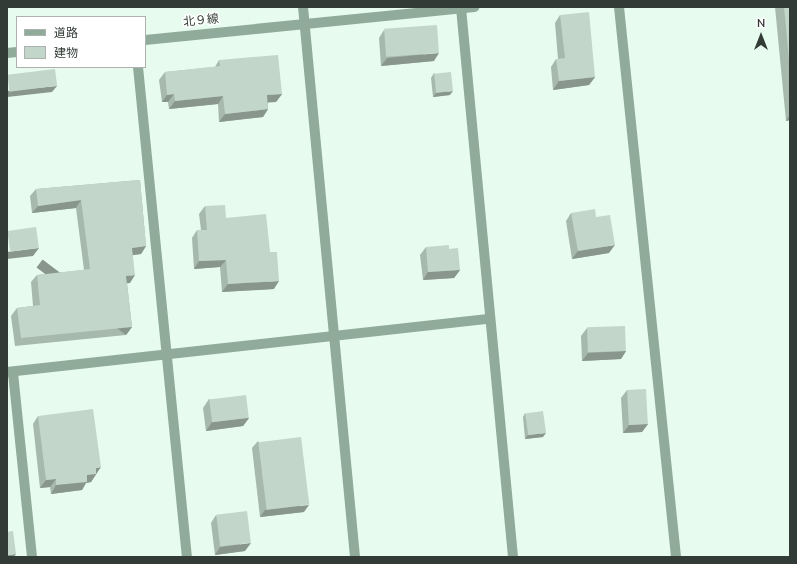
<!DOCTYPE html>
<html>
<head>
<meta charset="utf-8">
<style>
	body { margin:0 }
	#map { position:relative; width:797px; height:564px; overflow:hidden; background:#e7fcee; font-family:"Nunito Sans","Noto Sans JP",sans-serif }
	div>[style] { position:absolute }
	.minor>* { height:10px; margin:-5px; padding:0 5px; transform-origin:5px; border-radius:5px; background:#91ab9a }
	.tertiary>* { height:10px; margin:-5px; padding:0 5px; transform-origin:5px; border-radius:5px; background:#91ab9a }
	.wall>* { inset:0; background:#a7b8ad }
	.shaded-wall>* { inset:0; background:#88968d; transform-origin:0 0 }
	.building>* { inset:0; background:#c2d6c9; transform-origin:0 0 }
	span { translate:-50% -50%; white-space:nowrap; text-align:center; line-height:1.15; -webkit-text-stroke:3px #fff; paint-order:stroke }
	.street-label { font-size:12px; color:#333b36 }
	.frame { position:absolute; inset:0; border:8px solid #333b36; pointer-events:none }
	.legend { position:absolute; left:16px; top:16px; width:130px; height:52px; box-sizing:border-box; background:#fff; border:1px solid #adb1af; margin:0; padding:5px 7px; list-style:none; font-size:12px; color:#333b36 }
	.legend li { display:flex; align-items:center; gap:8px; height:20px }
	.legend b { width:20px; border:1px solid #adb1af }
	.north { position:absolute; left:741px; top:16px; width:40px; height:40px; -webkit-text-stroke:3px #fff; paint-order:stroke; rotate:0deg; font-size:11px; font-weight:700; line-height:16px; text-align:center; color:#333b36 }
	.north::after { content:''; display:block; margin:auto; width:14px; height:18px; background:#333b36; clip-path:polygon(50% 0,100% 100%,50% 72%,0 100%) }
</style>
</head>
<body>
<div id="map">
	<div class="minor">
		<div style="left:303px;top:7px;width:552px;rotate:84.6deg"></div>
		<div style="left:619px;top:7px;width:553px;rotate:84.08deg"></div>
		<div style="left:461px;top:8px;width:551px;rotate:84.59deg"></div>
		<div style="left:138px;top:67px;width:492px;rotate:84.3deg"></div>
		<div style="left:7px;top:372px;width:484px;rotate:-6.3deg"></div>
		<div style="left:13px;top:373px;width:185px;rotate:84.1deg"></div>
	</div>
	<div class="tertiary">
		<div style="left:145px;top:40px;width:331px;rotate:-5.7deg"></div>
		<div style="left:7px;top:53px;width:10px;rotate:-6deg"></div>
	</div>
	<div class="wall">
		<div style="clip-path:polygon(775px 7px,790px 7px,790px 120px,786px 121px)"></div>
		<div style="clip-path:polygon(560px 15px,595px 77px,589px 85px,553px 90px,551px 67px,556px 59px,558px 59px,555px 23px)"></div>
		<div style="clip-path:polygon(384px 30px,434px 61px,381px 66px,379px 38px)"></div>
		<div style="clip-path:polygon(219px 60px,282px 94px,276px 102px,268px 102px,268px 109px,263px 117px,219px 122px,218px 104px,169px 109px,168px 102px,162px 102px,159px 80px,165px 72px,215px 67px)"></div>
		<div style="clip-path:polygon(434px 73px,450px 95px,433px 97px,431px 78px)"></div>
		<div style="clip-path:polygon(140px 180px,146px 246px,141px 254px,133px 255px,130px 283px,127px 283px,132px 327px,126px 335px,15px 346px,11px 316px,17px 308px,33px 306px,31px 282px,37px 275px,84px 270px,76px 208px,32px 213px,30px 196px,36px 189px)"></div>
		<div style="clip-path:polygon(205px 206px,226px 218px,274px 289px,222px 292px,220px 267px,194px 269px,192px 238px,197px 230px,201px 230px,199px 214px)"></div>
		<div style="clip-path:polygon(571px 213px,596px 217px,609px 253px,572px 259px,566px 221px)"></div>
		<div style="clip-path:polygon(426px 247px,449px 249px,460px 270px,454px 278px,423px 280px,420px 255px)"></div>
		<div style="clip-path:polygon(587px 328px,626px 351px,621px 359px,582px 361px,581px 336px)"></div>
		<div style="clip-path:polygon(627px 390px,648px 424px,642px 432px,623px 433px,621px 398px)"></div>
		<div style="clip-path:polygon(209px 399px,249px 418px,243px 426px,206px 431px,203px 408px)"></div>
		<div style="clip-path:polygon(525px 413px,543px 437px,525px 439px,523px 417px)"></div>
		<div style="clip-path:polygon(38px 416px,96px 473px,96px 474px,91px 482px,86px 483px,82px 490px,51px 494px,50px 487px,40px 488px,33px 424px)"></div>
		<div style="clip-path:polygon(258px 441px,304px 512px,260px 517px,252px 448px)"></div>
		<div style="clip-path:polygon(216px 515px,245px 551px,215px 555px,211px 523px)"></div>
	</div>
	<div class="shaded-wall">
		<div style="clip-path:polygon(439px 53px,434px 61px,381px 66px,387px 58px)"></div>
		<div style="clip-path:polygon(595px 77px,589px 85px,553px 90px,559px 81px)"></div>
		<div style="clip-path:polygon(57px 86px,52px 92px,7px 97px,7px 91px)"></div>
		<div style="clip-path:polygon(453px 91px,450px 95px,433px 97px,436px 93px)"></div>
		<div style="clip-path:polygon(174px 94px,168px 102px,162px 102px,167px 95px)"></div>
		<div style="clip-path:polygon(282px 94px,276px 102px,261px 103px,267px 95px)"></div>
		<div style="clip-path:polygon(223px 96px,218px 104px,169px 109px,175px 101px)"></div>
		<div style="clip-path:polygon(268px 109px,263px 117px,219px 122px,225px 114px)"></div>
		<div style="clip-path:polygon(790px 114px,790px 120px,786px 121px)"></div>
		<div style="clip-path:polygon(81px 200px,76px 208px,32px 213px,38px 206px)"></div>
		<div style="clip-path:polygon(615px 245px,609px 253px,572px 259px,578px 251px)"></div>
		<div style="clip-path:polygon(146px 246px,141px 254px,127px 256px,132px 248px)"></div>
		<div style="clip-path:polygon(39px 248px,33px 256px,7px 259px,7px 252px)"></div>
		<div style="clip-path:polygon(226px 260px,220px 267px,194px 269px,199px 261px)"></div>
		<div style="clip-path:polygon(460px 270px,454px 278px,423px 280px,428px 272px)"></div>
		<div style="clip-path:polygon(135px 275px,130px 283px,121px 284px,126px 276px)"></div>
		<div style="clip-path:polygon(279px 281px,274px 289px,222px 292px,228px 284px)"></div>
		<div style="left:132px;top:327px;width:10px;height:112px;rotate:127deg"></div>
		<div style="clip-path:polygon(626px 351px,621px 359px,582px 361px,588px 353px)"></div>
		<div style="clip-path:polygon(249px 418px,243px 426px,206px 431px,212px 422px)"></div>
		<div style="clip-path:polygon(648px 424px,642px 432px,623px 433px,629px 425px)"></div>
		<div style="clip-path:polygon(546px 433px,543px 437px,525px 439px,528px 435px)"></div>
		<div style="clip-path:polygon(101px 467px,91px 482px,86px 483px,82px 490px,51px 494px,56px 485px,87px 475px,96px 468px)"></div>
		<div style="clip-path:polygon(56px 479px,50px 487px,40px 488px,46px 480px)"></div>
		<div style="clip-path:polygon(309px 505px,304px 512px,260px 517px,265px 510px)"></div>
		<div style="clip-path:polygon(251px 543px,245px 551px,215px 555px,220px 547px)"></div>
		<div style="clip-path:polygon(16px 554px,14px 557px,7px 557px,7px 555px)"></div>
	</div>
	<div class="building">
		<div style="clip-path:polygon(784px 7px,790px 7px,790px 71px)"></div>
		<div style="clip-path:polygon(589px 12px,595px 77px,559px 81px,556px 59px,565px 58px,560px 15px)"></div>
		<div style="left:437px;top:25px;width:28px;height:53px;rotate:86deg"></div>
		<div style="clip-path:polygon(278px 55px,282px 94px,267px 95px,268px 109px,225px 114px,223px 96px,175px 101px,174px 94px,167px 95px,165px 72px,220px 66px,219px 60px)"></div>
		<div style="left:55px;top:69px;width:17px;height:48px;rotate:83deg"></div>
		<div style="left:451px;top:72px;width:19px;height:17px;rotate:84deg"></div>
		<div style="clip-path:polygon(140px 180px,146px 246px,132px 248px,135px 275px,126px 276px,132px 327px,21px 338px,17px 308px,40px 305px,37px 275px,90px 269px,81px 200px,38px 206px,36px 189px)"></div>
		<div style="clip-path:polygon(225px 205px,226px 218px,266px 214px,270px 252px,277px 252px,279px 281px,228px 284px,226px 260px,199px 261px,197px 230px,207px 230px,205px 206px)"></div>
		<div style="clip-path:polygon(595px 209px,596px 217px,610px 215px,615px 245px,578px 251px,571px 213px)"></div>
		<div style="left:36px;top:227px;width:21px;height:29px;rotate:82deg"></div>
		<div style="clip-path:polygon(449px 245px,449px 249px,458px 248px,460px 270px,428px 272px,426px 247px)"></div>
		<div style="left:625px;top:326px;width:25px;height:38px;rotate:88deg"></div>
		<div style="left:646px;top:389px;width:35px;height:19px;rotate:87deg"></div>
		<div style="left:246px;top:395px;width:23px;height:37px;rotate:83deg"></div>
		<div style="clip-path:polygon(93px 409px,101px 467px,96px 468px,96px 474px,87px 475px,87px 482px,56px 485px,56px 479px,46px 480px,38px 416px)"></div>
		<div style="left:543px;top:411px;width:22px;height:18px;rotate:82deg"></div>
		<div style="left:301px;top:437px;width:68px;height:43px;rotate:83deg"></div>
		<div style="left:247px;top:511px;width:32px;height:31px;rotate:83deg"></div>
		<div style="clip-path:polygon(13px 531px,16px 554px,7px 555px,7px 532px)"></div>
	</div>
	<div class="street-label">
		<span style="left:201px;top:21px;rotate:-6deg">北９線</span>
	</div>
	<div class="frame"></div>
	<ul class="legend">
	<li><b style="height:5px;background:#91ab9a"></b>道路</li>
	<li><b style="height:11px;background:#c2d6c9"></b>建物</li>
	</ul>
	<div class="north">N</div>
</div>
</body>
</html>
